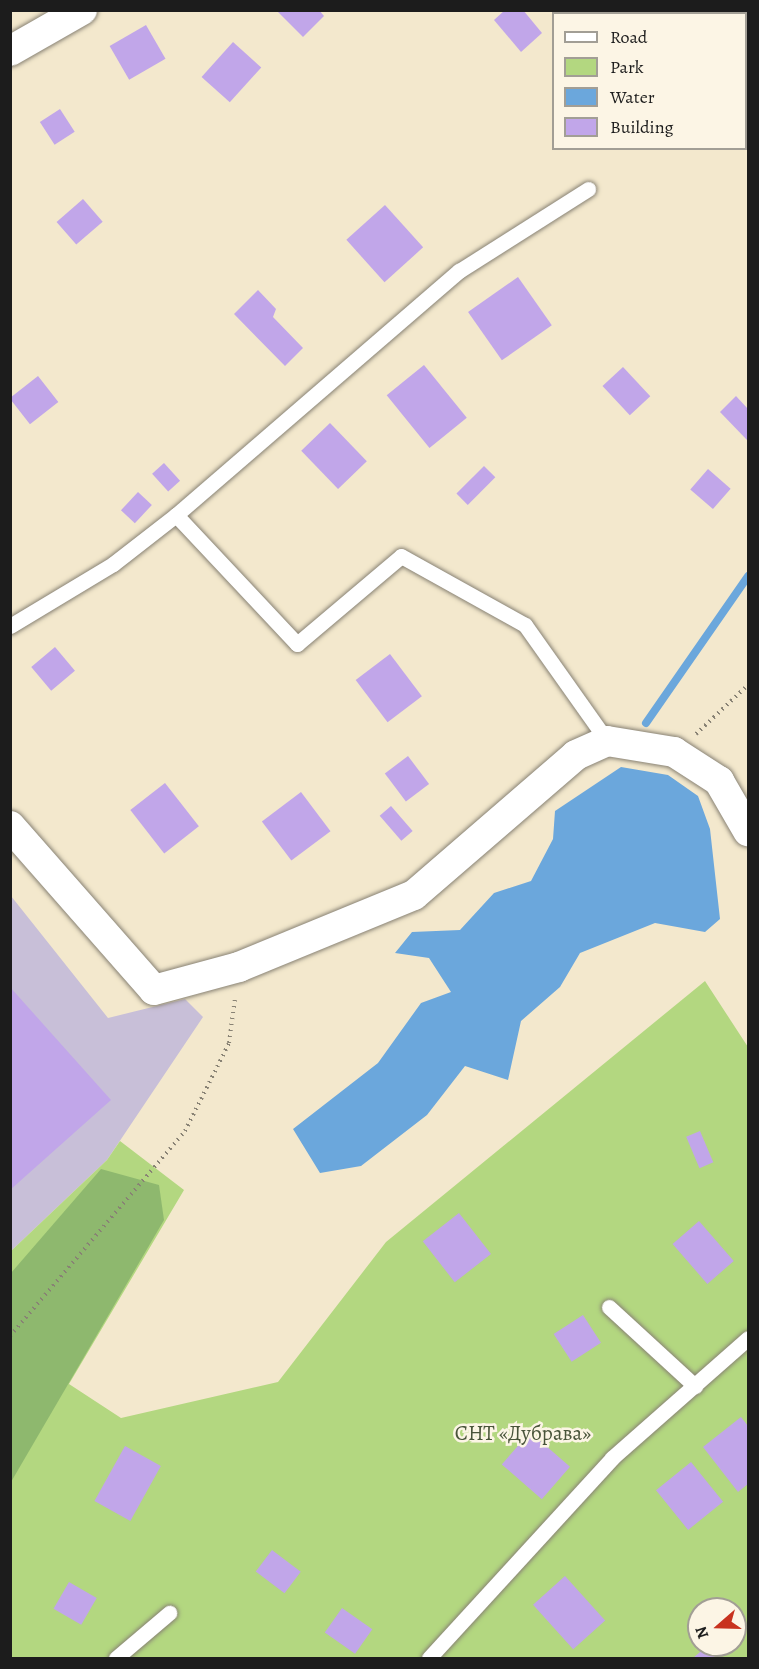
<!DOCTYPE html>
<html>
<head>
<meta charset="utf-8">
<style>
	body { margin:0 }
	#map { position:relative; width:759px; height:1669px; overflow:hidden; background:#f3e8cd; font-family:Alegreya,serif }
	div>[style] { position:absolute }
	.industrial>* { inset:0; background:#c8bfd8 }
	.green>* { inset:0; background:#b3d780 }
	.forest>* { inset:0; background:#8eb86e }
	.water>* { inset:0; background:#6ba7dc }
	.stream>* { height:8px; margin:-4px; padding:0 4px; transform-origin:4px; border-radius:4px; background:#6ba7dc }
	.building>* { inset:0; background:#c1a6e9; transform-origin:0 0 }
	.path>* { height:4px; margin-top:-2px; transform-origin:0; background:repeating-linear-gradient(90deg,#888274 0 1.5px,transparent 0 6px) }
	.roads { filter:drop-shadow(0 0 2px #888274) drop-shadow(0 0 2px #888274) }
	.service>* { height:15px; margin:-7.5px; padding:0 7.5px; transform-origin:7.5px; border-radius:7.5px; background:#fff }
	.minor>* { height:30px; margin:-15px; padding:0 15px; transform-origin:15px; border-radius:15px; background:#fff }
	span { translate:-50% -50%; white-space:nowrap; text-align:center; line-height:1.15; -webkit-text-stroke:5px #fcf5e5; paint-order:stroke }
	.park-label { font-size:21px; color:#49543a }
	.frame { position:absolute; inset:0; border:12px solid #1c1c1c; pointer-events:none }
	.legend { position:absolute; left:552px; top:12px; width:195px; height:138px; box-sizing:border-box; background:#fcf5e5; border:2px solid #a29e95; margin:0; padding:8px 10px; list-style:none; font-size:18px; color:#1c1c1c }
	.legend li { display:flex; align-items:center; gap:12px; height:30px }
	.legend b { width:30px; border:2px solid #a29e95 }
	.north { position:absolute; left:687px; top:1597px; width:60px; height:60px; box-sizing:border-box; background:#fcf5e5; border:2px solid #a29e95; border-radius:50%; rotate:250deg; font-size:16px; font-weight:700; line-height:24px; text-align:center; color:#1c1c1c }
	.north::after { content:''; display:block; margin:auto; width:21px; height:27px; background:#c8321e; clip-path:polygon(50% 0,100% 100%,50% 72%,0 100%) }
</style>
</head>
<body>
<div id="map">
	<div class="industrial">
		<div style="clip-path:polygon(11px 896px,108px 1018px,185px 999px,203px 1017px,107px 1160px,11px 1251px)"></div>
	</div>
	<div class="green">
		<div style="clip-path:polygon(evenodd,705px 981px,748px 1047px,748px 1658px,11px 1658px,11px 1251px,107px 1160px,120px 1141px,184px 1190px,69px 1384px,121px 1418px,278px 1382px,386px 1242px,705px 981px,699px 1609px,735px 1609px,735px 1645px,699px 1645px,699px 1609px)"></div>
	</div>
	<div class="forest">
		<div style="clip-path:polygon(101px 1169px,159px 1185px,164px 1220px,11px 1482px,11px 1273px)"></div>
	</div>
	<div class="water">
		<div style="clip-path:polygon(621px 767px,668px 775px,698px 796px,710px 829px,720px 919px,705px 932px,655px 923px,580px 953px,560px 987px,521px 1021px,508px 1080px,465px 1066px,427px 1115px,361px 1166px,320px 1173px,293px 1129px,378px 1063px,421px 1003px,451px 992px,429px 958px,395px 953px,412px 932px,460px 930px,494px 893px,531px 881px,553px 839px,555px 811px)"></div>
	</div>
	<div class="stream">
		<div style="left:646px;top:723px;width:179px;rotate:-55.2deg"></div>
	</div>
	<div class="building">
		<div style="clip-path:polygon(276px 10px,319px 10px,324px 16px,303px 37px)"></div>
		<div style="clip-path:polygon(505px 10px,523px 10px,542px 33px,521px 52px,494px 20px)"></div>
		<div style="left:146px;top:25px;width:39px;height:42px;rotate:60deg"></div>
		<div style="left:233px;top:42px;width:38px;height:47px;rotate:42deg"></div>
		<div style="left:60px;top:109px;width:27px;height:24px;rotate:57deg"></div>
		<div style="left:83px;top:199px;width:30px;height:35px;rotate:49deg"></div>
		<div style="left:385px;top:205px;width:57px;height:52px;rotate:48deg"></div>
		<div style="left:518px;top:277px;width:59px;height:61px;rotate:55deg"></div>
		<div style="clip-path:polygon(258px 290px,276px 309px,273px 317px,303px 348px,285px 366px,234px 314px)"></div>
		<div style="left:424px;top:365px;width:68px;height:48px;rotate:51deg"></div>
		<div style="left:623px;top:367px;width:40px;height:28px;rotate:47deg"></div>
		<div style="left:38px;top:376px;width:33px;height:36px;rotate:52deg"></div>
		<div style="clip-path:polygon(736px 396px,748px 409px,747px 440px,720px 412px)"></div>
		<div style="left:330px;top:423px;width:53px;height:40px;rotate:46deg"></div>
		<div style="left:164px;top:463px;width:24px;height:16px;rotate:48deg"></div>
		<div style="left:484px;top:466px;width:16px;height:39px;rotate:45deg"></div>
		<div style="left:708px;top:469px;width:30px;height:27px;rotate:41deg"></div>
		<div style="left:138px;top:492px;width:19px;height:25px;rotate:43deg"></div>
		<div style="left:55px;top:647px;width:31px;height:31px;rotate:50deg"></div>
		<div style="left:390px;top:654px;width:53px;height:43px;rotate:53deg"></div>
		<div style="left:408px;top:756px;width:35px;height:29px;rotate:53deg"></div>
		<div style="left:165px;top:783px;width:55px;height:44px;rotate:52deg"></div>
		<div style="left:301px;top:792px;width:49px;height:49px;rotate:53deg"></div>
		<div style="left:391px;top:806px;width:33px;height:15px;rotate:49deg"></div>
		<div style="clip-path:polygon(10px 987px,111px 1100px,10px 1190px)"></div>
		<div style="left:700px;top:1131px;width:34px;height:15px;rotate:67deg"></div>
		<div style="left:459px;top:1213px;width:52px;height:46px;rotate:52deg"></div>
		<div style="left:699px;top:1221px;width:53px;height:35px;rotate:49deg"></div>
		<div style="left:583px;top:1315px;width:33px;height:35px;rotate:57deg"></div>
		<div style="clip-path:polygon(741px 1417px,748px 1426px,748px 1484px,738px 1492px,703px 1447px)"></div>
		<div style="left:530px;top:1432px;width:53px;height:43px;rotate:41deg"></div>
		<div style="left:125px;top:1446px;width:41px;height:63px;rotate:29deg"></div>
		<div style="left:691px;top:1462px;width:51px;height:45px;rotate:51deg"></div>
		<div style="left:272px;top:1550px;width:36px;height:27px;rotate:37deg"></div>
		<div style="left:565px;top:1576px;width:60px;height:43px;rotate:48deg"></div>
		<div style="left:69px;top:1582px;width:32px;height:31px;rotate:30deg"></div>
		<div style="left:342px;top:1608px;width:37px;height:30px;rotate:35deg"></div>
		<div style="clip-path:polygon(706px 1647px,716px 1658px,693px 1658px)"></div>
	</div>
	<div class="path">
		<div style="left:696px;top:734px;width:71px;rotate:-43.3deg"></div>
		<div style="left:10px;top:1336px;width:270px;rotate:-49.5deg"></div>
		<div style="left:185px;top:1131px;width:98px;rotate:-63.4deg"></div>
		<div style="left:229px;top:1043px;width:45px;rotate:-82.4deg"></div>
	</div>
	<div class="roads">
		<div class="service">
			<div style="left:715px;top:10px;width:4px;rotate:63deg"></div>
			<div style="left:746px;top:48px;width:4px;rotate:63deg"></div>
			<div style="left:176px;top:515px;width:177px;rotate:46.8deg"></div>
			<div style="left:297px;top:644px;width:136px;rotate:-40.2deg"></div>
			<div style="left:401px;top:556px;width:142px;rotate:29.1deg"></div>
			<div style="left:525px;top:625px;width:142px;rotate:54.7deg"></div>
			<div style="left:10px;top:626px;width:120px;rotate:-31deg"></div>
			<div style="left:113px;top:564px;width:80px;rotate:-37.9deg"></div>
			<div style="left:176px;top:515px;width:374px;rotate:-40.8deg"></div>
			<div style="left:459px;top:271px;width:153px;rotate:-32.4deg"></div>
			<div style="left:609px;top:1307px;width:117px;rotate:42.6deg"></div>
			<div style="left:116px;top:1658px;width:70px;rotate:-40.3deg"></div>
			<div style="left:429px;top:1658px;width:271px;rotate:-47.5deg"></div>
			<div style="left:612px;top:1458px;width:181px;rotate:-41.4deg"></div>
		</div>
		<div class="minor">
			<div style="left:10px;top:51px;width:83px;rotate:-29.7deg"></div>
			<div style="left:10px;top:826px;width:218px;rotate:48.7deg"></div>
			<div style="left:154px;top:990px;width:88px;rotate:-15.1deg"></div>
			<div style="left:239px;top:967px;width:189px;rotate:-22.4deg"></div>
			<div style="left:414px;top:895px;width:214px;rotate:-40.8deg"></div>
			<div style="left:576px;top:755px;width:34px;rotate:-24deg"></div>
			<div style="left:607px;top:741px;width:68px;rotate:9.3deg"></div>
			<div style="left:674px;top:752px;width:54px;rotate:32.8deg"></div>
			<div style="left:719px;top:781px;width:58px;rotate:59.9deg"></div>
		</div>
	</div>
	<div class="park-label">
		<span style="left:523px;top:1433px">СНТ «Дубрава»</span>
	</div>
	<div class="frame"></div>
	<ul class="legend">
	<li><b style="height:8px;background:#fff"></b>Road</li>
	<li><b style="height:16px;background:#b3d780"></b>Park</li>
	<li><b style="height:16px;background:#6ba7dc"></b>Water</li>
	<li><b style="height:16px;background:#c1a6e9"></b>Building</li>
	</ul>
	<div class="north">N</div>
</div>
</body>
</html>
